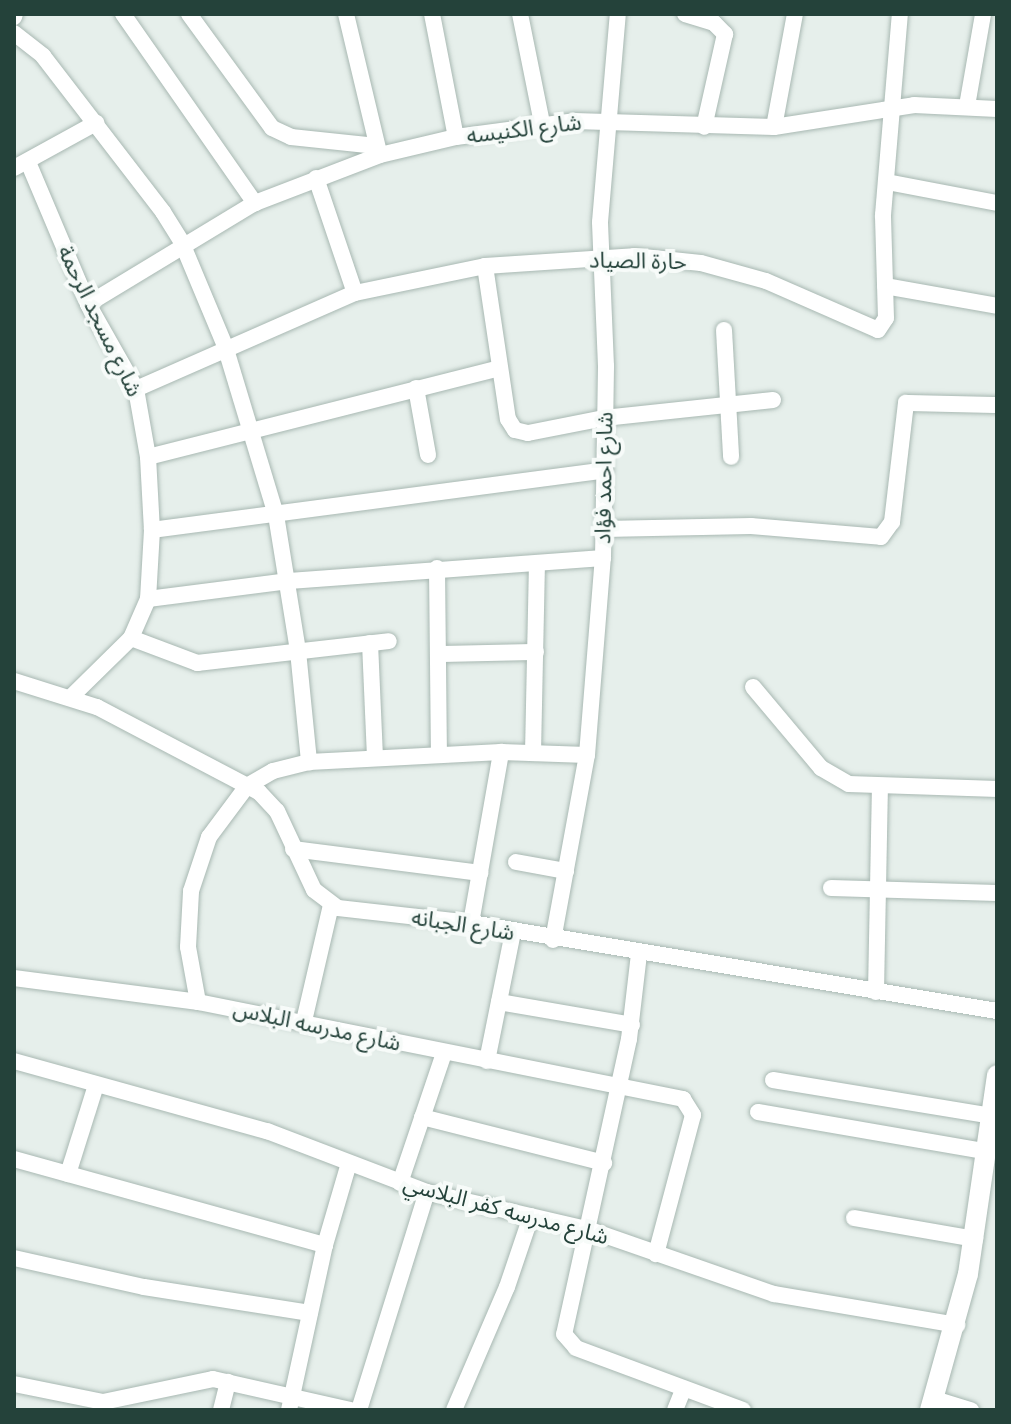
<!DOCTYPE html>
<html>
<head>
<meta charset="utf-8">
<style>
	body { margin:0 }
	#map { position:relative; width:1011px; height:1424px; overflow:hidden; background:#e6efeb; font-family:"Public Sans","Noto Sans Arabic",sans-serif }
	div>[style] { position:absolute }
	.roads { filter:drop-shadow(0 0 2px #a8b8b2) drop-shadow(0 0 2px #a8b8b2) }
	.minor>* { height:16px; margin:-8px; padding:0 8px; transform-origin:8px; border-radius:8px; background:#fff }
	.tertiary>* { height:20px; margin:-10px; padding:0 10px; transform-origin:10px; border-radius:10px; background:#fff }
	span { translate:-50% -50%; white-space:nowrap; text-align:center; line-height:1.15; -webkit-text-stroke:8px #f7fbf9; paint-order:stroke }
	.street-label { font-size:22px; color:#24423a }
	.frame { position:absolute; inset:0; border:16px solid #24423a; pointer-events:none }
</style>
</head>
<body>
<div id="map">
	<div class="roads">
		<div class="minor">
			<div style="left:123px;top:14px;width:231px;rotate:55.1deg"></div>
			<div style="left:189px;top:14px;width:141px;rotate:53.9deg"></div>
			<div style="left:272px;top:128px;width:21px;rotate:25deg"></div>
			<div style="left:291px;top:137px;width:86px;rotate:6deg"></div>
			<div style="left:346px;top:14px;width:143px;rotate:76.6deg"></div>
			<div style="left:432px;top:14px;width:125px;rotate:79deg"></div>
			<div style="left:520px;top:14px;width:111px;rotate:78.6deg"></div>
			<div style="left:685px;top:14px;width:30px;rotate:17deg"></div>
			<div style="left:714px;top:23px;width:16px;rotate:45deg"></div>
			<div style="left:725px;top:34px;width:95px;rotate:102.7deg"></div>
			<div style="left:14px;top:17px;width:3px;rotate:-72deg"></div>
			<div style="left:14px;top:33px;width:37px;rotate:38deg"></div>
			<div style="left:43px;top:56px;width:197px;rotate:52.4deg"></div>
			<div style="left:163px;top:212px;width:36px;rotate:58deg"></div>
			<div style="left:182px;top:243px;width:112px;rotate:67.3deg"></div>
			<div style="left:225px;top:346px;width:177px;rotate:73.2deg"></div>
			<div style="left:276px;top:515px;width:138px;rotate:80.8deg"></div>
			<div style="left:298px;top:651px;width:112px;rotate:84.3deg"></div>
			<div style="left:967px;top:106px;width:93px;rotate:-80.1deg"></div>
			<div style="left:774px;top:127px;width:115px;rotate:-79.5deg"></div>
			<div style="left:28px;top:162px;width:154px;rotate:67.1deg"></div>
			<div style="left:88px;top:304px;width:98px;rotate:60.5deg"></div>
			<div style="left:136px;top:389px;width:69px;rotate:80deg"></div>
			<div style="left:148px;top:457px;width:73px;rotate:86.9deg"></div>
			<div style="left:152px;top:530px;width:69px;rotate:93.3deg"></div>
			<div style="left:148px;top:599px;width:43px;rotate:113.6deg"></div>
			<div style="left:131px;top:638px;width:84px;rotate:135.5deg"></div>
			<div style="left:14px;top:168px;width:94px;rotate:-28.8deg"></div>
			<div style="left:316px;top:178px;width:121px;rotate:71.3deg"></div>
			<div style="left:887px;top:182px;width:112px;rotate:10.8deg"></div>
			<div style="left:485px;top:266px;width:155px;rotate:81.5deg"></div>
			<div style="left:508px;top:419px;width:13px;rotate:58deg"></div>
			<div style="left:515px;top:430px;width:13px;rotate:13deg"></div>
			<div style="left:528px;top:433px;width:77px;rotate:-11.2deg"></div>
			<div style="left:604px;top:418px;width:170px;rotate:-6.1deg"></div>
			<div style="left:885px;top:286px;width:114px;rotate:10.1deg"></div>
			<div style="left:88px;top:304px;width:195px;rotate:-31.2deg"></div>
			<div style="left:255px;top:203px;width:134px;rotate:-21deg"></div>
			<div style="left:380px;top:155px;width:78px;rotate:-13.3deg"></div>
			<div style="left:456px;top:137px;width:119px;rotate:-7.7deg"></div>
			<div style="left:574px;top:121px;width:200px;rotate:1.7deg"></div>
			<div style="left:774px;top:127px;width:142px;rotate:-8.9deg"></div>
			<div style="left:914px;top:105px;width:83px;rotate:2.8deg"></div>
			<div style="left:724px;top:330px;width:127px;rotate:86.8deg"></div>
			<div style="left:416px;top:388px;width:68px;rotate:79.8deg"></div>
			<div style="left:136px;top:389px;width:239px;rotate:-23.7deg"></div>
			<div style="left:355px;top:293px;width:133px;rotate:-11.7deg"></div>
			<div style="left:485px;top:266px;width:149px;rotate:-3.8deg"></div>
			<div style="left:634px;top:256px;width:67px;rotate:6deg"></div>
			<div style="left:701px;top:263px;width:67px;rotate:15.5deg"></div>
			<div style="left:766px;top:281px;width:122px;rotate:23.6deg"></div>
			<div style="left:878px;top:330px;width:14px;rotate:-56deg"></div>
			<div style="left:886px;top:318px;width:103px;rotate:-91.7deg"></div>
			<div style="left:883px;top:215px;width:202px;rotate:-85.2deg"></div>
			<div style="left:148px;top:457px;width:362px;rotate:-14.2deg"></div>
			<div style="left:604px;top:529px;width:147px;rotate:-1.2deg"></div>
			<div style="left:751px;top:526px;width:130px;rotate:4.8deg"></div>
			<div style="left:881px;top:537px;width:19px;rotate:-54deg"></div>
			<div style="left:892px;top:522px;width:120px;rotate:-83.3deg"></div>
			<div style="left:906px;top:403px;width:91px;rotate:1.3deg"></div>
			<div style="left:152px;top:530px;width:457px;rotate:-7.5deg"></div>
			<div style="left:437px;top:568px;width:186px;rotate:89.4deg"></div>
			<div style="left:148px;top:599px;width:142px;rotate:-7.3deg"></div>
			<div style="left:289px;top:581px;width:315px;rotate:-4.2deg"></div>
			<div style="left:131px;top:638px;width:71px;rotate:20.7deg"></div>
			<div style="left:197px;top:663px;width:193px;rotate:-6.5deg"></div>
			<div style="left:370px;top:643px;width:114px;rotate:87.5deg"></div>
			<div style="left:439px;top:654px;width:97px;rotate:-1.2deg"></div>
			<div style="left:14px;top:681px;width:87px;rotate:17.4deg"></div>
			<div style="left:97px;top:707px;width:183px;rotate:27.7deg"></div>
			<div style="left:259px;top:792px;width:26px;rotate:47deg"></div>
			<div style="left:277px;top:811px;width:87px;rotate:64.9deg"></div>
			<div style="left:314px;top:890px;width:30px;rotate:37deg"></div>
			<div style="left:338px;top:908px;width:134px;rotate:6.4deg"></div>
			<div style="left:471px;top:923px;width:533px;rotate:9.5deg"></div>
			<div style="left:753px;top:687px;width:106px;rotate:50deg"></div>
			<div style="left:821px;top:768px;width:32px;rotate:30deg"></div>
			<div style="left:849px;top:784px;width:148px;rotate:1.9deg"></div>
			<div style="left:533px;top:753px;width:190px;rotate:-88.8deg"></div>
			<div style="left:293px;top:849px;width:189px;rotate:7.3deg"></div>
			<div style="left:516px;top:862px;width:51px;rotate:10.2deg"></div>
			<div style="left:831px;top:888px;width:166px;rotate:1.7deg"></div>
			<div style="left:471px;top:923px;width:174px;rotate:-80deg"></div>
			<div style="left:553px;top:940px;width:188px;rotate:-79.6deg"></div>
			<div style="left:587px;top:755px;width:198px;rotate:-85.4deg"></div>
			<div style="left:603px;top:558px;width:192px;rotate:-89.1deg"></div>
			<div style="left:606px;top:366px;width:144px;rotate:-92.4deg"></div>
			<div style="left:600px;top:222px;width:209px;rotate:-85.1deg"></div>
			<div style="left:639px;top:954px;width:86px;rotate:96.7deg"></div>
			<div style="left:629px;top:1039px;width:302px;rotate:102.4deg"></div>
			<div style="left:564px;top:1334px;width:18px;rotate:49deg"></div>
			<div style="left:576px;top:1348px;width:178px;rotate:20.4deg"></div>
			<div style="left:14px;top:978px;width:186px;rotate:7.4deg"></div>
			<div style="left:198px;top:1002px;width:495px;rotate:11.3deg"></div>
			<div style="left:683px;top:1099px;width:19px;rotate:58deg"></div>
			<div style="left:693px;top:1115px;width:144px;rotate:104.9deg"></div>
			<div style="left:876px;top:992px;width:205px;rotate:-88.9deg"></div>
			<div style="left:198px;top:1002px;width:56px;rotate:-100.3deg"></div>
			<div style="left:188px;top:947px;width:56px;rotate:-86.9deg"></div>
			<div style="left:191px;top:891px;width:57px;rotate:-71.6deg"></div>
			<div style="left:209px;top:837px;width:64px;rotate:-53.3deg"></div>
			<div style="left:247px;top:786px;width:30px;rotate:-30deg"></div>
			<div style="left:273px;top:771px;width:37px;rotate:-14deg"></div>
			<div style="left:309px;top:762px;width:192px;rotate:-3deg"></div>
			<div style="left:501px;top:752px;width:86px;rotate:2deg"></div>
			<div style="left:499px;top:1002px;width:135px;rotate:9.8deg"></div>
			<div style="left:304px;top:1021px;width:119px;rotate:-76.9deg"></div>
			<div style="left:14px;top:1061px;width:263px;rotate:15.5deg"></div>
			<div style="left:267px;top:1131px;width:171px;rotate:20.9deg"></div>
			<div style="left:427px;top:1192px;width:167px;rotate:13.1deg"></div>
			<div style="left:590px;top:1230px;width:195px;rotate:19.2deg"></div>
			<div style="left:774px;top:1294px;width:186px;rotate:9.6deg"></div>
			<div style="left:487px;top:1061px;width:132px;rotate:-78.6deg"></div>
			<div style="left:773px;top:1080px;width:223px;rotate:9.3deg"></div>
			<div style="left:758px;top:1112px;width:234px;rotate:9.8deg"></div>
			<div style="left:422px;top:1117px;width:188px;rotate:14.2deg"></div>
			<div style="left:14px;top:1159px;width:323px;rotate:15.5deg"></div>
			<div style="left:68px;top:1174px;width:93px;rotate:-72.5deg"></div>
			<div style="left:400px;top:1183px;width:137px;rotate:-71.3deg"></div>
			<div style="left:854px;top:1218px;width:123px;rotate:9.8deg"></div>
			<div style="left:14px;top:1258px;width:133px;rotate:12.6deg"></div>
			<div style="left:144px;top:1287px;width:168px;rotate:8.9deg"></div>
			<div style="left:14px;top:1384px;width:91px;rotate:11.4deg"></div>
			<div style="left:103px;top:1402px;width:112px;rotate:-11.8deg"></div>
			<div style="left:213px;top:1379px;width:141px;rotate:12.7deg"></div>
			<div style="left:934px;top:1399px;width:39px;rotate:17deg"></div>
			<div style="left:221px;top:1410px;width:29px;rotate:-76deg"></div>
			<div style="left:289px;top:1410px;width:169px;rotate:-77.7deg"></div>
			<div style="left:325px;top:1245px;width:85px;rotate:-73.7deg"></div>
			<div style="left:359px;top:1410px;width:228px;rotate:-72.7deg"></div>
			<div style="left:454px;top:1410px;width:134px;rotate:-66.7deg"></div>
			<div style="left:507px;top:1287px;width:75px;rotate:-71.3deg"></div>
			<div style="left:675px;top:1410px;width:22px;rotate:-68deg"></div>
		</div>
		<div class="tertiary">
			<div style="left:930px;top:1410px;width:141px;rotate:-74.4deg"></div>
			<div style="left:968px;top:1274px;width:201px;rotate:-81.7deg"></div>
		</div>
	</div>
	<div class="street-label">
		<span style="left:524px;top:129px;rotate:-7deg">شارع الكنيسه</span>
		<span style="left:638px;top:261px;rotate:1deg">حارة الصياد</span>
		<span style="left:100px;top:321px;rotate:64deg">شارع مسجد الرحمة</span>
		<span style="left:604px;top:478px;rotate:-89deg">شارع احمد فؤاد</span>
		<span style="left:463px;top:925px;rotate:9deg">شارع الجبانه</span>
		<span style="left:317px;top:1026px;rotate:12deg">شارع مدرسه البلاس</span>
		<span style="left:506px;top:1210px;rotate:15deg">شارع مدرسه كفر البلاسي</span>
	</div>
	<div class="frame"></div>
</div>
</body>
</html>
